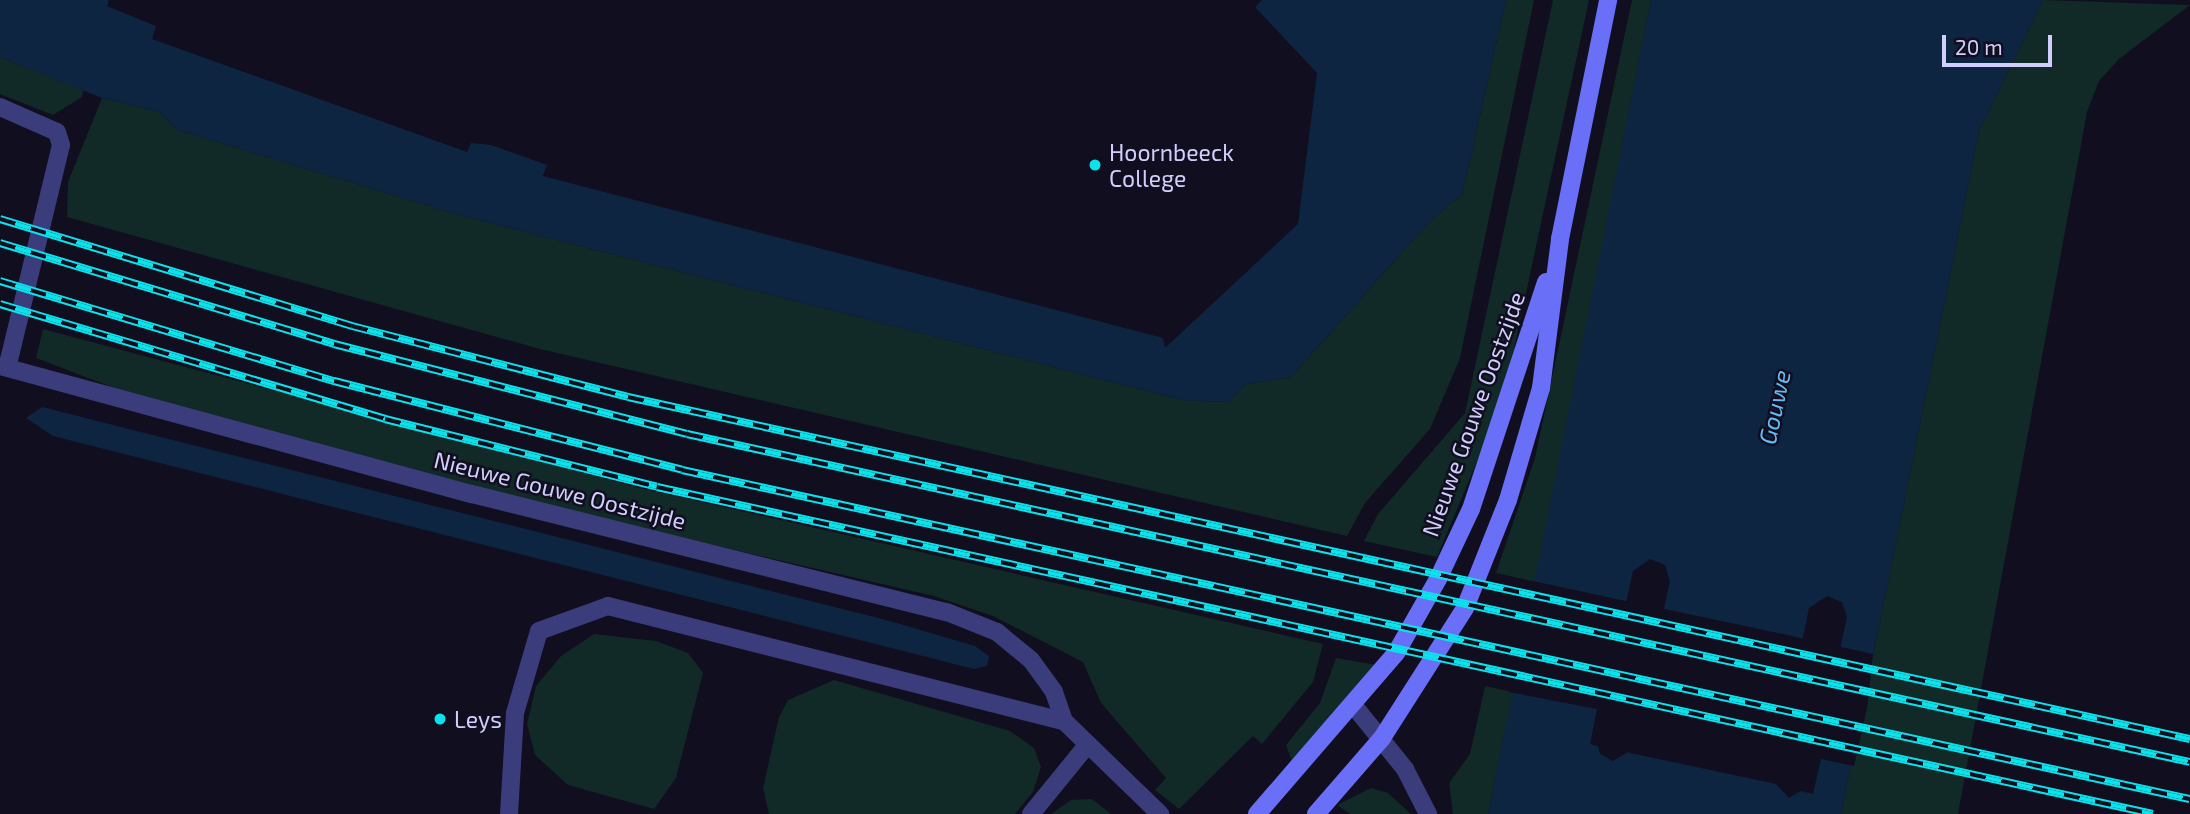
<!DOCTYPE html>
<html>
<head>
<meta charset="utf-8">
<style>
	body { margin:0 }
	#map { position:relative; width:2190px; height:814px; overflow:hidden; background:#100e1f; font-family:"Exo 2",sans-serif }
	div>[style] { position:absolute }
	.green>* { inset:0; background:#112927 }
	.water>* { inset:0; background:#0e2542 }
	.pier>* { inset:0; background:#100e1f; transform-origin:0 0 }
	.minor>* { height:18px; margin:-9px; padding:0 9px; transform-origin:9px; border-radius:9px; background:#3b3c7c }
	.secondary>* { height:18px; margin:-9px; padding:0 9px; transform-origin:9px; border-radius:9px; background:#6a6ff7 }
	.rail>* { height:8px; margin-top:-4px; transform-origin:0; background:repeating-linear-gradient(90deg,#100e1f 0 16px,#0ce2eb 0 32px); box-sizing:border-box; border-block:2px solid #0ce2eb }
	.dots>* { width:19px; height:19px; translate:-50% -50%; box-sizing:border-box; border:4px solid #100e1f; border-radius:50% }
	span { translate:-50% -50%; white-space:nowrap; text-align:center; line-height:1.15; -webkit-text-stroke:5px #100e1f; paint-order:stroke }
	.poi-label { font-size:23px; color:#d1cefd }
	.left { translate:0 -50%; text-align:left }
	.street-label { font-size:23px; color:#d1cefd }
	.water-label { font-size:24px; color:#62bbf7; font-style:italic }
	.scale { position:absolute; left:1942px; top:35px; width:110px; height:32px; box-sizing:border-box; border:4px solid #d1cefd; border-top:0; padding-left:9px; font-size:21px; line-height:24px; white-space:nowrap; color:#d1cefd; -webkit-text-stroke:5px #100e1f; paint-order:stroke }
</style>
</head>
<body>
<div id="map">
	<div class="green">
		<div style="clip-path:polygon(1506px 0,1534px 0,1460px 358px,1430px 429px,1365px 503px,1347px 536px,540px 349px,67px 217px,68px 182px,102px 98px,159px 112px,178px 130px,463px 216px,1183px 400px,1227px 402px,1246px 384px,1291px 377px,1428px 223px,1462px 194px)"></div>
		<div style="clip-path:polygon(1553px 0,1589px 0,1514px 349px,1486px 440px,1437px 557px,1364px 541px,1378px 514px,1465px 413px)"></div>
		<div style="clip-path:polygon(1632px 0,1651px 0,1536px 582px,1496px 573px,1535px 458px)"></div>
		<div style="clip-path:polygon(2043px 0,2190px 5px,2119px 59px,2099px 81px,2087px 112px,1958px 814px,1841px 814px,1979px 131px)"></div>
		<div style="clip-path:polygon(0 57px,83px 90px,82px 97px,53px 115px,0 94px)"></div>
		<div style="clip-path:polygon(43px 329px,640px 488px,1323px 644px,1313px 682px,1262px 744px,1253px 736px,1179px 809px,1155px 790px,1166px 778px,1101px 703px,1083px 662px,993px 616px,934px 596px,492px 494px,117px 389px,36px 358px)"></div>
		<div style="clip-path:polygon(594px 634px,656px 641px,688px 653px,703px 673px,676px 778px,654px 809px,568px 785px,535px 755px,527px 724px,536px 686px,561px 656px)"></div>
		<div style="clip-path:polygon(1336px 658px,1377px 665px,1293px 764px,1286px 745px,1320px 703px)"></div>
		<div style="clip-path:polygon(834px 680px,1010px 731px,1034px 748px,1041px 767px,1033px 792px,1015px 814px,769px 814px,763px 788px,779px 717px,788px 700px)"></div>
		<div style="clip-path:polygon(1485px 686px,1513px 692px,1488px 814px,1453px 814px,1449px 783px,1470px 754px)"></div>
		<div style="clip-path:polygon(1371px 788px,1388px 793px,1411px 814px,1350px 814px,1337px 805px)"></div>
		<div style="clip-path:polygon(1092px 799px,1111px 814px,1051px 814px,1071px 800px)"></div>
	</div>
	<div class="water">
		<div style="clip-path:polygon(0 0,109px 0,107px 6px,156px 26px,152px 39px,467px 152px,471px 143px,491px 145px,547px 165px,543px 176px,1163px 338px,1165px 348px,1298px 224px,1317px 73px,1255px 7px,1262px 0,1506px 0,1462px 194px,1428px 223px,1291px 377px,1246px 384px,1227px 402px,1183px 400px,463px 216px,178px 130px,159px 112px,102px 98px,0 57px)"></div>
		<div style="clip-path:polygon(evenodd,1651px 0,2043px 0,1979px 131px,1841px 814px,1488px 814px,1651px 0,1650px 559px,1665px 565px,1670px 581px,1633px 749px,1613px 761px,1600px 754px,1596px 739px,1633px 571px,1650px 559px,1651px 0,1827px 596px,1842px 602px,1847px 617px,1810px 785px,1789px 798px,1773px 781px,1809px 608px,1827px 596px)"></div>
		<div style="clip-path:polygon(42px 407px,890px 621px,975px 646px,989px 656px,987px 666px,974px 669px,53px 436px,26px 418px)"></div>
	</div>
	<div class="pier">
		<div style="clip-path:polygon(1533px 581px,1630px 602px,1600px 747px,1590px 744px,1597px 709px,1509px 692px)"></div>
		<div style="left:1660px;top:608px;width:149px;height:148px;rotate:12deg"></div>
		<div style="clip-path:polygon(1837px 646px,1873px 654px,1867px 708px,1854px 766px,1821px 759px,1813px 794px,1801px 791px)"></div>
	</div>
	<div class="minor">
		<div style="left:0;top:107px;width:62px;rotate:23.7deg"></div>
		<div style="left:57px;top:132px;width:14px;rotate:73deg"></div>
		<div style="left:61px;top:145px;width:229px;rotate:103.6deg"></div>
		<div style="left:0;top:366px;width:489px;rotate:15.2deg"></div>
		<div style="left:472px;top:494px;width:489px;rotate:14deg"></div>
		<div style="left:947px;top:612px;width:54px;rotate:21.8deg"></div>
		<div style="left:997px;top:632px;width:44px;rotate:39.5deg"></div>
		<div style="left:1031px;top:660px;width:39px;rotate:54deg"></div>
		<div style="left:1054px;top:692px;width:31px;rotate:71deg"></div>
		<div style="left:1354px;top:706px;width:81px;rotate:51deg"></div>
		<div style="left:1405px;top:769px;width:51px;rotate:62.9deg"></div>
		<div style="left:509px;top:814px;width:101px;rotate:-86.6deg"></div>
		<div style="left:515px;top:713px;width:85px;rotate:-73.7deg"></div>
		<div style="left:539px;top:631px;width:73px;rotate:-19.9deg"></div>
		<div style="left:608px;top:606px;width:470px;rotate:14.2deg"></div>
		<div style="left:1064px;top:721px;width:134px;rotate:44.1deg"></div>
		<div style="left:1031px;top:814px;width:90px;rotate:-50.8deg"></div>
	</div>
	<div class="secondary">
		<div style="left:1257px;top:814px;width:213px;rotate:-49.2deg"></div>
		<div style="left:1396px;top:653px;width:85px;rotate:-60.4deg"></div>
		<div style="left:1438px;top:579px;width:77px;rotate:-64.8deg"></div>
		<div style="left:1471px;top:509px;width:239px;rotate:-71.7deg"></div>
		<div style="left:1316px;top:814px;width:101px;rotate:-49deg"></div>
		<div style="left:1382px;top:738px;width:154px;rotate:-57.4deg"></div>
		<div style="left:1465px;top:608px;width:116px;rotate:-68.3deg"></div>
		<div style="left:1508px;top:500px;width:117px;rotate:-73.6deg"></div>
		<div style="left:1541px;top:388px;width:150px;rotate:-82.7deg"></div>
		<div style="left:1560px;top:239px;width:244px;rotate:-78.6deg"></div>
	</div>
	<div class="rail">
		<div style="left:0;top:219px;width:368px;rotate:16.9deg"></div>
		<div style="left:352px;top:326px;width:285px;rotate:14.4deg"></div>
		<div style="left:628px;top:397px;width:1599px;rotate:12.35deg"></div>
		<div style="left:0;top:243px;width:349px;rotate:16.8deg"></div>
		<div style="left:334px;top:344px;width:364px;rotate:14.3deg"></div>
		<div style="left:687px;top:434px;width:1538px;rotate:12.31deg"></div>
		<div style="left:0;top:281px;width:349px;rotate:16.7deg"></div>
		<div style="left:334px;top:381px;width:359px;rotate:14.3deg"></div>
		<div style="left:682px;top:470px;width:1543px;rotate:12.31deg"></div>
		<div style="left:0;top:304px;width:402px;rotate:16.6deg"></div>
		<div style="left:385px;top:419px;width:280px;rotate:14deg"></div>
		<div style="left:657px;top:487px;width:1531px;rotate:12.33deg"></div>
	</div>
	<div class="dots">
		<div style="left:1095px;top:165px;background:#0ce2eb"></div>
		<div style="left:440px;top:719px;background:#0ce2eb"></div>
	</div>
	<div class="poi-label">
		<span class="left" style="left:1109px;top:165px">Hoornbeeck<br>College</span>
		<span class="left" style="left:454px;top:719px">Leys</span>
	</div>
	<div class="street-label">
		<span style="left:1473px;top:414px;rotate:-70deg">Nieuwe Gouwe Oostzijde</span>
		<span style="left:560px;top:490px;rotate:14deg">Nieuwe Gouwe Oostzijde</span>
	</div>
	<div class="water-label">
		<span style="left:1774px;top:407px;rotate:-78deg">Gouwe</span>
	</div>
	<div class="scale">20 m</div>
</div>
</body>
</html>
